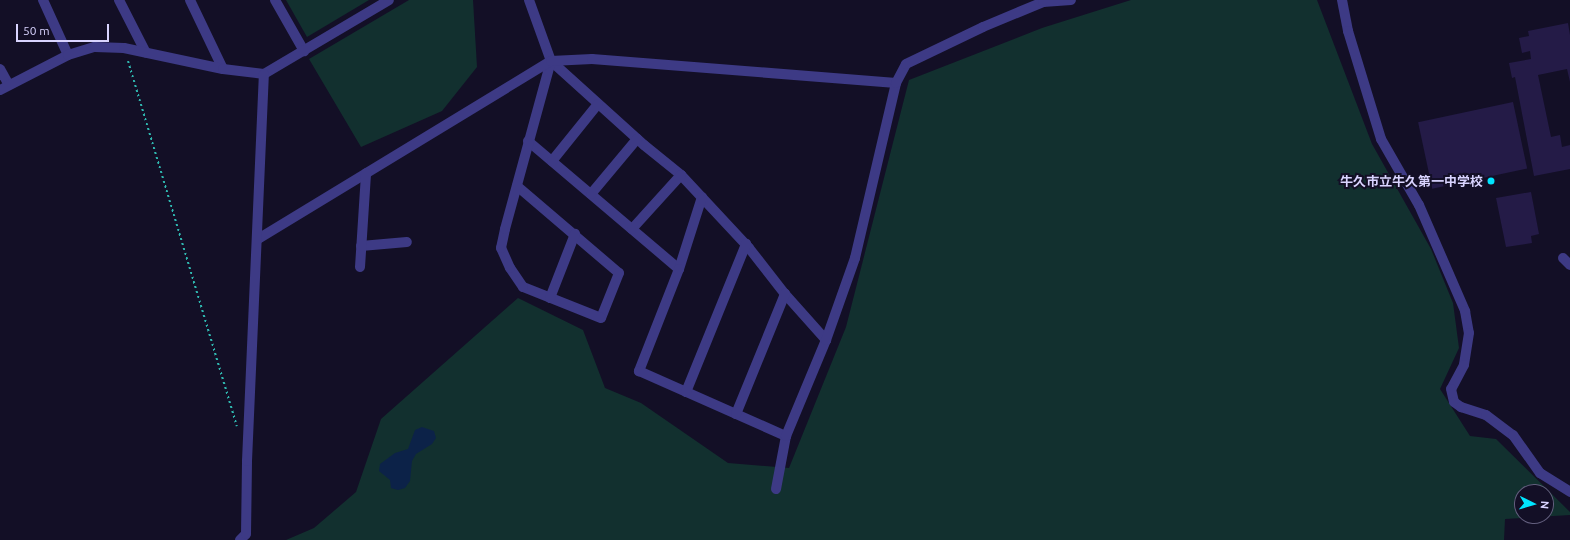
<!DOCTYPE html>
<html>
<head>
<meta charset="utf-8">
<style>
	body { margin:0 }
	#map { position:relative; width:1570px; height:540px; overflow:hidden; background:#130f26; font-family:Ubuntu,"Noto Sans JP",sans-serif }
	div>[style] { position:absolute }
	.green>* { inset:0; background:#12302f }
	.water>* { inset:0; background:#0c2248 }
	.building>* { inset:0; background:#241b47; transform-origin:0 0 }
	.path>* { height:2px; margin-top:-1px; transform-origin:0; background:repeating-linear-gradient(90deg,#2fb8b0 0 2px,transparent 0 5px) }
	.street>* { height:10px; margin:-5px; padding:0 5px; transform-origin:5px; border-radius:5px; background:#3d3a85 }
	.dots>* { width:11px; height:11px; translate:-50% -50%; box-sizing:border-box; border:2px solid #130f26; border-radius:50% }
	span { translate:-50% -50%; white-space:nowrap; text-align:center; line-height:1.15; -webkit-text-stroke:4px #130f26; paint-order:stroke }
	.poi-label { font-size:13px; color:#d9d4ff; font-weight:700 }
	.right { translate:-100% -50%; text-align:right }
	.north { position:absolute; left:1514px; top:484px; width:40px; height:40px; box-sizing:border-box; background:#130f26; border:1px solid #625e7d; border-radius:50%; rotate:95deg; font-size:11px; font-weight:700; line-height:16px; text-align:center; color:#d9d4ff }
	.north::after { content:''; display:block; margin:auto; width:14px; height:18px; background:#00e5ff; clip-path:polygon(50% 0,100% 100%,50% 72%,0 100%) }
	.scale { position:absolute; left:16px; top:24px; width:93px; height:18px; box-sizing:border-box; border:2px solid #d9d4ff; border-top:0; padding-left:5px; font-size:12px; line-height:14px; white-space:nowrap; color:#d9d4ff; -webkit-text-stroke:3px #130f26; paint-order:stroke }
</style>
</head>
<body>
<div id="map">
	<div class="green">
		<div style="clip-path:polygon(286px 0,369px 0,307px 37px)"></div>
		<div style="clip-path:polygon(409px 0,473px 0,477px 67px,442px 111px,361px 147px,309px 59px)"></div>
		<div style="clip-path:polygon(evenodd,1131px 0,1317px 0,1372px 144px,1431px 249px,1453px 303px,1459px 348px,1440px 389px,1470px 436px,1496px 439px,1570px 512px,1570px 515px,1505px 519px,1504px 540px,286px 540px,314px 528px,356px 492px,381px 419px,518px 298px,583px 330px,605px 388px,641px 403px,728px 463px,789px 468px,846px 327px,909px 80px,1042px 28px,1131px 0,1522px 492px,1546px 492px,1546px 516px,1522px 516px,1522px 492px)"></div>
	</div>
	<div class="water">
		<div style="clip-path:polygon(422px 427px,434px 431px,436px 438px,432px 444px,416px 454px,412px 461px,410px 481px,405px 488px,398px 490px,391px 488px,390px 480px,379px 471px,380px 464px,395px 453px,408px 449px,415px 430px)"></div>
	</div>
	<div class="building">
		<div style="clip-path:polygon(1568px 23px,1570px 35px,1570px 82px,1567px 69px,1538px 75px,1551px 137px,1560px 135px,1562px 147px,1570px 145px,1570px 169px,1534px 176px,1515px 77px,1512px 78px,1509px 63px,1531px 59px,1530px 51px,1522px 53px,1519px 38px,1529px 36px,1528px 31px)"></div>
		<div style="left:1513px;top:102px;width:68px;height:97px;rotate:78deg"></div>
		<div style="clip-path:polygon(1531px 192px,1539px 234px,1531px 236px,1532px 243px,1506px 247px,1496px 198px)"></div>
	</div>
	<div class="path">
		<div style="left:128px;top:61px;width:381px;rotate:73.4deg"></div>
	</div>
	<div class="street">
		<div style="left:43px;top:0;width:60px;rotate:65.6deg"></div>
		<div style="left:119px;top:0;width:59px;rotate:63deg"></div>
		<div style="left:190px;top:0;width:76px;rotate:64.4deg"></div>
		<div style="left:275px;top:0;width:59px;rotate:60.4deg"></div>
		<div style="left:529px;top:0;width:65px;rotate:70.2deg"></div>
		<div style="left:551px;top:61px;width:125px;rotate:42.1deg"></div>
		<div style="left:644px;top:145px;width:48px;rotate:39deg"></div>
		<div style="left:681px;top:175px;width:100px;rotate:47deg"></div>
		<div style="left:749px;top:248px;width:58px;rotate:52deg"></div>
		<div style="left:785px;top:294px;width:62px;rotate:48.3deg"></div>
		<div style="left:1342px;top:0;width:32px;rotate:79deg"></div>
		<div style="left:1348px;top:31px;width:113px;rotate:73deg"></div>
		<div style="left:1381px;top:139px;width:76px;rotate:60.1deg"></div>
		<div style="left:1419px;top:205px;width:116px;rotate:66.5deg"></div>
		<div style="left:1465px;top:311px;width:22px;rotate:80deg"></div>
		<div style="left:1469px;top:333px;width:32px;rotate:99deg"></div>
		<div style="left:1464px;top:365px;width:27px;rotate:118deg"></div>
		<div style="left:1451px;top:389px;width:13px;rotate:77deg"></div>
		<div style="left:1454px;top:402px;width:9px;rotate:36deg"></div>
		<div style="left:1461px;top:407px;width:26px;rotate:18deg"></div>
		<div style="left:1486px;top:415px;width:34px;rotate:37deg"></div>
		<div style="left:1513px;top:435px;width:47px;rotate:54.6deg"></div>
		<div style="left:1540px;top:473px;width:36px;rotate:32deg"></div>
		<div style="left:0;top:69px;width:18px;rotate:61deg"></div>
		<div style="left:0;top:90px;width:76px;rotate:-27.2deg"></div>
		<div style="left:68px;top:55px;width:28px;rotate:-17deg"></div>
		<div style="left:95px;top:47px;width:29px;rotate:2deg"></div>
		<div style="left:124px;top:48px;width:101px;rotate:12deg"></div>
		<div style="left:223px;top:69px;width:41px;rotate:7deg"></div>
		<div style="left:264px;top:74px;width:145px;rotate:-30.6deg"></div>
		<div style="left:528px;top:141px;width:198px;rotate:40.3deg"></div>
		<div style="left:552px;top:161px;width:73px;rotate:-51.1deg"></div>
		<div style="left:517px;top:186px;width:134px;rotate:40.5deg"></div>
		<div style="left:619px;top:273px;width:48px;rotate:111.8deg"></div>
		<div style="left:601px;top:318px;width:84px;rotate:-158.3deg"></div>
		<div style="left:523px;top:287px;width:23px;rotate:-124deg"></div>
		<div style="left:510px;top:268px;width:22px;rotate:-114deg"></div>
		<div style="left:501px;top:248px;width:19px;rotate:-78deg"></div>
		<div style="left:505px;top:229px;width:174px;rotate:-74.7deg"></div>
		<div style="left:591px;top:194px;width:72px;rotate:-50.1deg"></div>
		<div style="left:702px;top:197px;width:76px;rotate:107.7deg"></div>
		<div style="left:679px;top:269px;width:110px;rotate:111.4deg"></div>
		<div style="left:639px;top:371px;width:161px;rotate:23.9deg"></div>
		<div style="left:632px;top:229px;width:73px;rotate:-47.8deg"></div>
		<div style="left:258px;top:239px;width:343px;rotate:-31.3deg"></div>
		<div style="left:551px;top:61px;width:41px;rotate:-2.8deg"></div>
		<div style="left:592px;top:59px;width:305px;rotate:4.5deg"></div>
		<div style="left:361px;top:246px;width:46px;rotate:-5deg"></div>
		<div style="left:1563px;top:258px;width:10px;rotate:45deg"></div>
		<div style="left:360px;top:267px;width:94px;rotate:-86.3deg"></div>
		<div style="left:550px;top:298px;width:69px;rotate:-68.7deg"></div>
		<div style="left:686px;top:392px;width:160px;rotate:-67.9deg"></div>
		<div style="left:736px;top:414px;width:130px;rotate:-67.8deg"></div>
		<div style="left:776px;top:489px;width:54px;rotate:-79.3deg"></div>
		<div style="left:786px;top:436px;width:104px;rotate:-67.4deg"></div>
		<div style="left:826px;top:340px;width:87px;rotate:-70.5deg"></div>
		<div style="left:855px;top:258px;width:180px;rotate:-76.8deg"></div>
		<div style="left:896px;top:83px;width:21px;rotate:-62deg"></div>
		<div style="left:906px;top:64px;width:85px;rotate:-25.7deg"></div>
		<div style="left:983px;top:27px;width:65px;rotate:-22.6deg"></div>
		<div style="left:1043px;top:2px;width:28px;rotate:-4deg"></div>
		<div style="left:240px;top:540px;width:8px;rotate:-45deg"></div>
		<div style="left:246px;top:534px;width:73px;rotate:-89.2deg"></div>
		<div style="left:247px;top:461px;width:387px;rotate:-87.5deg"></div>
	</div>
	<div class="dots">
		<div style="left:1491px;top:181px;background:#00e5ff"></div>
	</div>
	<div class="poi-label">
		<span class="right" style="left:1483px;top:181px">牛久市立牛久第一中学校</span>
	</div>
	<div class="north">N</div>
	<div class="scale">50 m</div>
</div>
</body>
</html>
